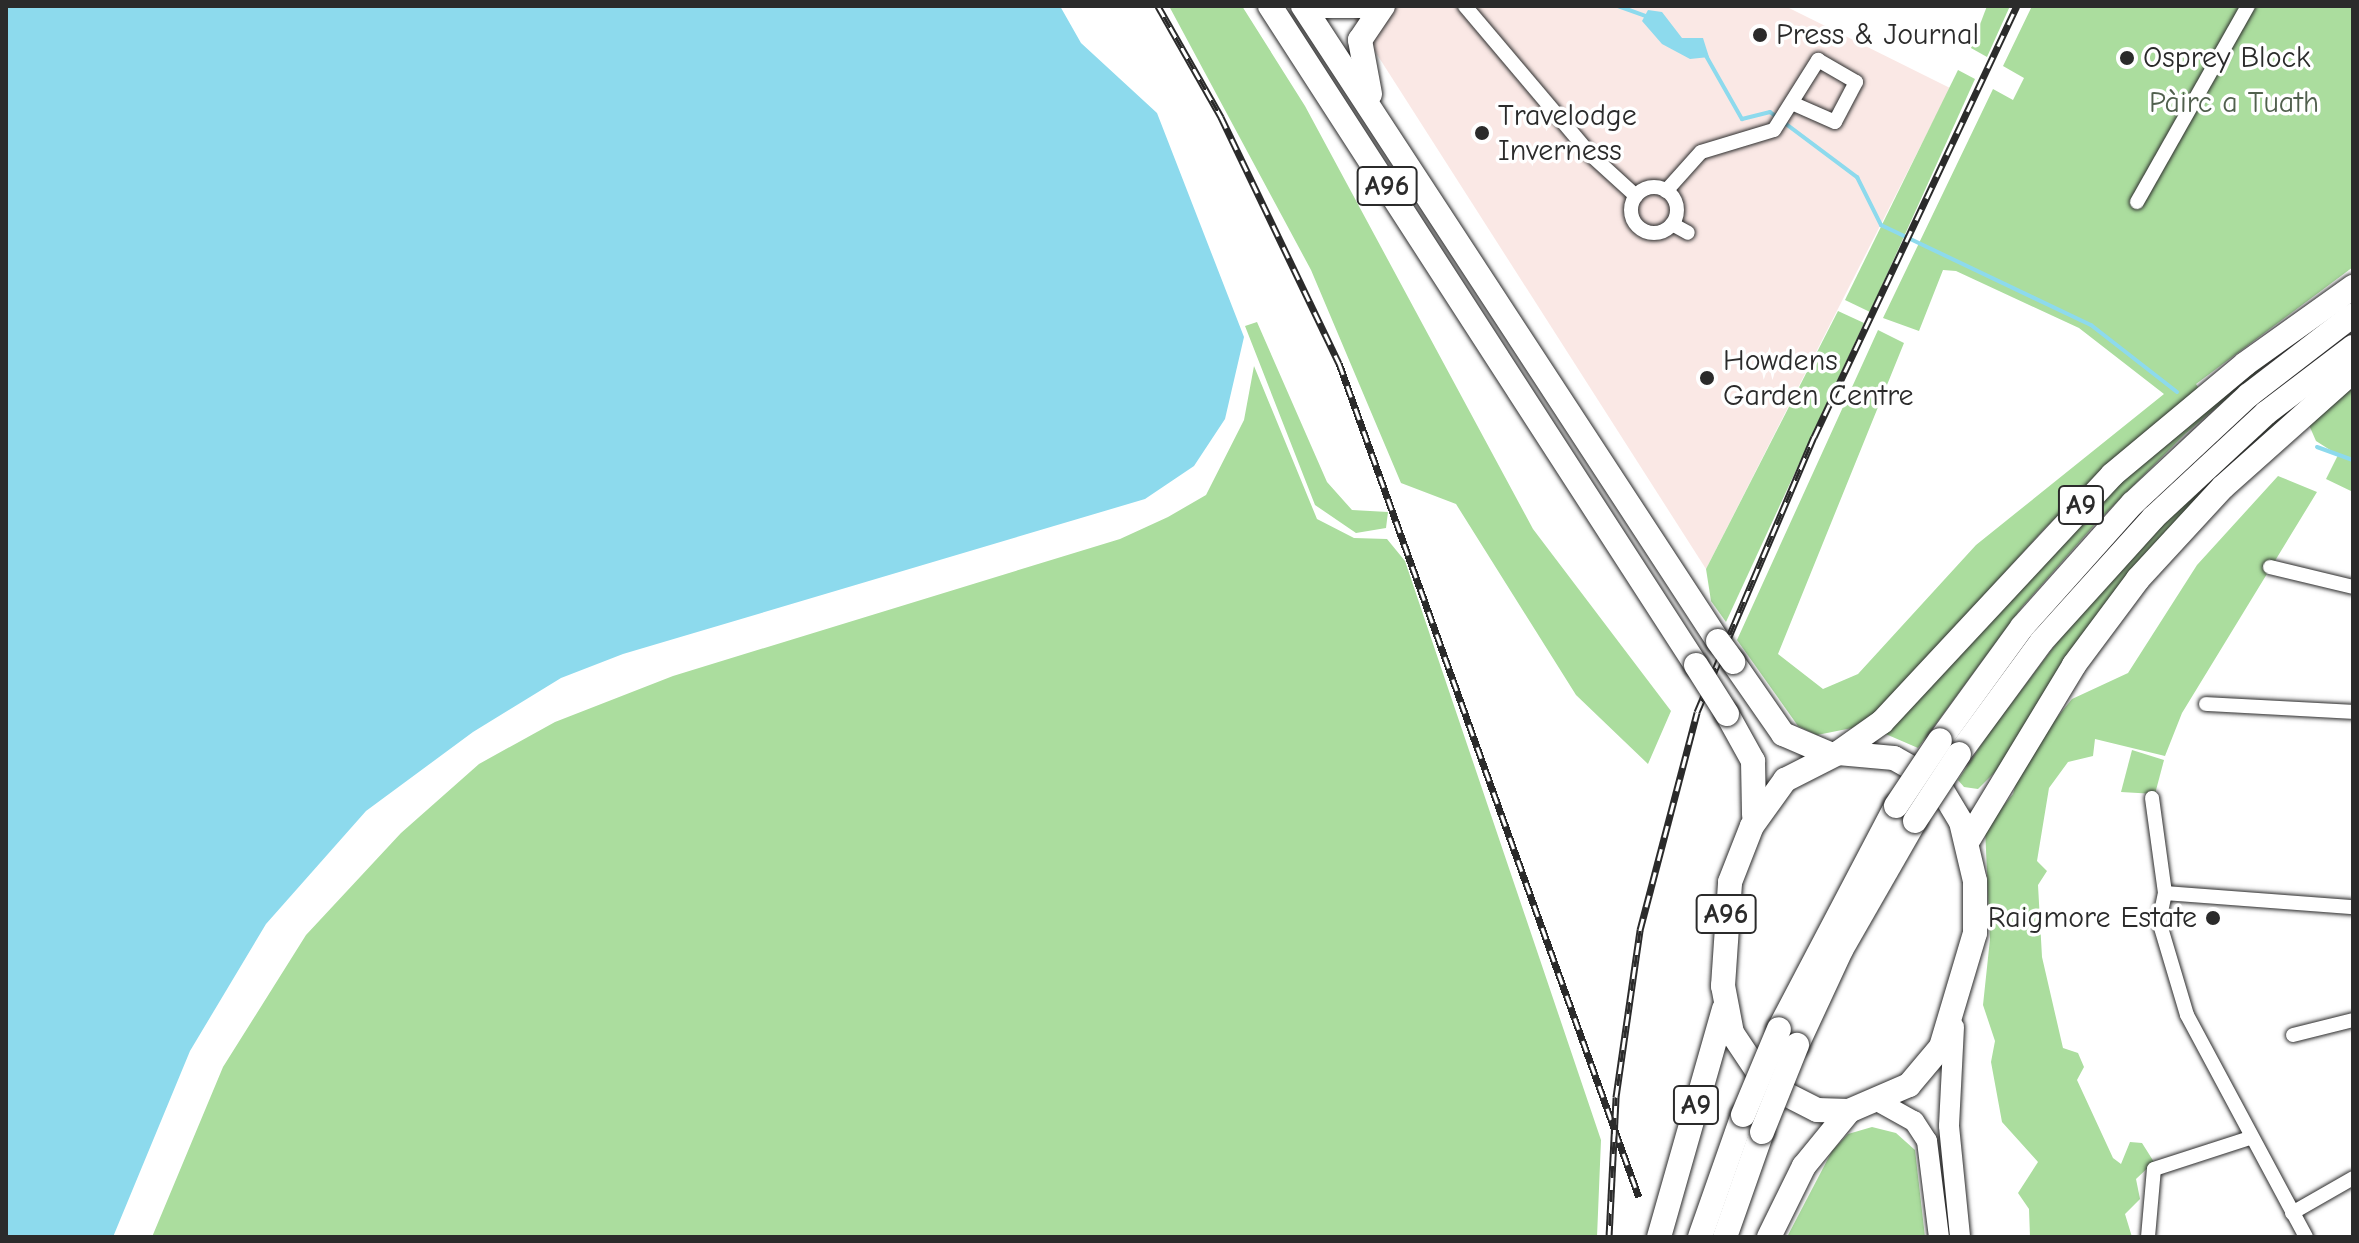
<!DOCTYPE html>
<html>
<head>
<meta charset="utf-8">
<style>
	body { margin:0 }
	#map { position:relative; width:2359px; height:1243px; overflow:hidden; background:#fff; font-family:"Comic Neue",sans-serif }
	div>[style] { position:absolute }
	.built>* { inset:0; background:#fae8e5 }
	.green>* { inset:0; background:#abdd9e }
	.water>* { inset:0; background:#8ddaed }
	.stream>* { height:4px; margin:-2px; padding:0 2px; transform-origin:2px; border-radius:2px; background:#8ddaed }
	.roads { filter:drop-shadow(0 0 2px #2b2b2b) drop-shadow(0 0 2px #2b2b2b) }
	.street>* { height:14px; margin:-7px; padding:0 7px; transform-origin:7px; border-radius:7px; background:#fff }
	.street>.ring { margin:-7px; padding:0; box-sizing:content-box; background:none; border:14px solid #fff; border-radius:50% }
	.secondary>* { height:20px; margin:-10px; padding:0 10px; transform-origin:10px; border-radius:10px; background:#fff }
	.highway>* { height:24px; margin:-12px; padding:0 12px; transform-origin:12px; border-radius:12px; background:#fff }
	.rail>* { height:7px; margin-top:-3.5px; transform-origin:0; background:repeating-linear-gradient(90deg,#fff 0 12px,#2b2b2b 0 24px); box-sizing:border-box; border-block:2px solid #2b2b2b }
	.bridges { filter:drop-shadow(0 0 2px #2b2b2b) drop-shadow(0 0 2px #2b2b2b) }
	.highway-bridge>* { height:24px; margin:-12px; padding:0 12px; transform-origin:12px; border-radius:12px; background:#fff }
	.dots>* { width:22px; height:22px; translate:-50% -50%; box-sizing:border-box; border:4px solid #fff; border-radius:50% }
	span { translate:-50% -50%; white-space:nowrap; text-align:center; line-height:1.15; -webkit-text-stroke:7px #fff; paint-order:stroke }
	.shield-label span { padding:2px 6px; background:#fff; border:2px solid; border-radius:6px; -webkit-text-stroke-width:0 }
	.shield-label { font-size:28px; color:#2b2b2b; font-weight:700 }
	.poi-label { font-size:30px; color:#2b2b2b }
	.left { translate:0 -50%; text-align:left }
	.right { translate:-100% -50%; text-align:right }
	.park-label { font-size:30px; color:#51604e }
	.frame { position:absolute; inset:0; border:8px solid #2b2b2b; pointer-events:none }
</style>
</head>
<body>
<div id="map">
	<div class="built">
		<div style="clip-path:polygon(1346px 6px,1785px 6px,1950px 88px,1706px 569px)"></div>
	</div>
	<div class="green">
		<div style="clip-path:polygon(1169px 6px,1242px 6px,1305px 106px,1533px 529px,1671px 711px,1648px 764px,1576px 695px,1456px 504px,1401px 483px,1311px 270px)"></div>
		<div style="clip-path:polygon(1987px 6px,2010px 6px,1987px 57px,1971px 48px)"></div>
		<div style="clip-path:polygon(2032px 6px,2353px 6px,2353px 267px,2196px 384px,2200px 390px,2046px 527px,1880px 709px,1852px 728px,1817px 735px,1798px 726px,1737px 640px,1878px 330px,1904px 343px,1778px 654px,1823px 689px,1858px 674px,1976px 545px,2164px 394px,2079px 328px,1956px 271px,1943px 270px,1919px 331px,1883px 318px,1993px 89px,2013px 100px,2024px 78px,2003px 66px)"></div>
		<div style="clip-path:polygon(1958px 70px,1975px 79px,1870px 312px,1845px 300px)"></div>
		<div style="clip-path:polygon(1838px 311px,1864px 323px,1726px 622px,1711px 601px,1706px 569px)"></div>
		<div style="clip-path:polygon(1257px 322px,1327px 482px,1352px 510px,1388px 512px,1386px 528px,1356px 533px,1315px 505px,1245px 326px)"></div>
		<div style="clip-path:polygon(2309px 329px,2185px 434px,2098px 521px,2022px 607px,1918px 748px,1881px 732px,2145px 454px)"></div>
		<div style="clip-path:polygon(1254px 366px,1317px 519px,1354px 538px,1387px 539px,1405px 561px,1601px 1140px,1597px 1237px,152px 1237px,223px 1067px,306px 935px,401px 833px,479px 764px,555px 722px,673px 676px,1120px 539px,1168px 517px,1206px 495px,1244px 420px)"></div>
		<div style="clip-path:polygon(2319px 382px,2049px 685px,1999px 768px,1978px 789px,1964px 787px,1958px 780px,1989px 733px,2068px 628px,2187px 499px)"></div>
		<div style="clip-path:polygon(2353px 386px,2353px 492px,2326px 479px,2338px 455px,2316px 441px,2309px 425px)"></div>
		<div style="clip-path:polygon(2278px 476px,2317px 492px,2182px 713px,2165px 756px,2095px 739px,2093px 756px,2068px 762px,2049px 788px,2037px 861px,2047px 871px,2038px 885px,2042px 957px,2063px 1048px,2078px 1053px,2084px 1067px,2077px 1080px,2113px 1158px,2121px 1164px,2130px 1142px,2142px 1143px,2154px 1162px,2136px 1179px,2140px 1199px,2125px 1214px,2132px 1237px,2030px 1237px,2029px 1209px,2018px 1193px,2038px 1162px,2002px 1122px,1991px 1062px,1995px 1041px,1983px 1005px,1990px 939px,1985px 828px,2013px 794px,2023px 759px,2072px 699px,2128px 673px,2197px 565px)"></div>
		<div style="clip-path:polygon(2132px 750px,2164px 760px,2155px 794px,2121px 792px)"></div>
		<div style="clip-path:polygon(1872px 1127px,1896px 1133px,1915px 1150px,1925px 1237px,1787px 1237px,1832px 1151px,1848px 1134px)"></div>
	</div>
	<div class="water">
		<div style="clip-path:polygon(6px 6px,1060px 6px,1081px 43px,1157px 113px,1244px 337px,1225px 419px,1194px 466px,1145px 499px,623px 654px,561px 678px,473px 732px,366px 811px,266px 924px,190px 1051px,113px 1237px,6px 1237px)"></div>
		<div style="clip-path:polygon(1648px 10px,1662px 12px,1682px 38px,1703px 38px,1709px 57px,1690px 59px,1662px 44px,1642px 21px)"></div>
	</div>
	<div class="stream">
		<div style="left:1618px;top:6px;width:29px;rotate:20deg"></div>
		<div style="left:1705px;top:54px;width:75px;rotate:60.4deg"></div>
		<div style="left:1742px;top:119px;width:29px;rotate:-14deg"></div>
		<div style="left:1770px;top:112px;width:109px;rotate:36.8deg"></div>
		<div style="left:1857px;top:177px;width:54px;rotate:63.4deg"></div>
		<div style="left:1881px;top:225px;width:233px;rotate:25.5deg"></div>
		<div style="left:2091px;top:325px;width:109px;rotate:37.9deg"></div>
		<div style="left:2317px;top:447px;width:38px;rotate:20deg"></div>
	</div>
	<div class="roads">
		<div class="street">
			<div style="left:1465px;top:6px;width:195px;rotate:49.8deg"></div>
			<div style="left:1591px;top:155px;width:61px;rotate:42.3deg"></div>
			<div class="ring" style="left:1631px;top:187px;width:32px;height:32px"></div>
			<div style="left:1666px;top:191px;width:52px;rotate:-48.1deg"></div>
			<div style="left:1701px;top:152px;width:76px;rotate:-16.8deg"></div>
			<div style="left:1774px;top:130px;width:83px;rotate:-57.8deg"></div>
			<div style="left:1818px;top:60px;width:44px;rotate:30.1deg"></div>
			<div style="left:1856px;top:82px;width:45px;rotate:117.7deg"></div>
			<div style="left:1835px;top:122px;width:45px;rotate:-156.3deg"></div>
			<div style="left:2137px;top:202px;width:225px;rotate:-60.5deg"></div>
			<div style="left:1672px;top:224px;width:18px;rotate:29deg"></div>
			<div style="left:2270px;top:567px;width:85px;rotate:13.5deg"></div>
			<div style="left:2206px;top:704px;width:147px;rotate:3.1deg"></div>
			<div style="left:2152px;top:798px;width:96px;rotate:82.2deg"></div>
			<div style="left:2165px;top:893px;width:29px;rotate:102deg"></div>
			<div style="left:2159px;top:921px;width:98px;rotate:73.4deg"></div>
			<div style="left:2187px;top:1015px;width:252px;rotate:61.8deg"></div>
			<div style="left:2165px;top:893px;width:189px;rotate:4.3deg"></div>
			<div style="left:2293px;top:1035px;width:62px;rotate:-14deg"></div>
			<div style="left:2292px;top:1213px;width:70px;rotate:-29.8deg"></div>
			<div style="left:2148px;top:1237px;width:68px;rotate:-85deg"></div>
			<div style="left:2154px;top:1169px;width:101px;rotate:-17.9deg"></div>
		</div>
		<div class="secondary">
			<div style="left:1954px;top:1027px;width:99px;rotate:92.9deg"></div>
			<div style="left:1949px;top:1126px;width:112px;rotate:84.3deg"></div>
			<div style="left:1881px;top:1103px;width:38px;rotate:29deg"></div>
			<div style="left:1914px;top:1121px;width:24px;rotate:57deg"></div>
			<div style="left:1927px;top:1141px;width:97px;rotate:82.9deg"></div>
		</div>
		<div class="highway">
			<div style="left:1270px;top:6px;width:785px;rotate:57.12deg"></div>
			<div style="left:1303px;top:6px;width:759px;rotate:56.83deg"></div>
			<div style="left:1324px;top:6px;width:41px"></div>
			<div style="left:1370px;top:94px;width:55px;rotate:-100.5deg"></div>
			<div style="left:1360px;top:40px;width:41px;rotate:-55.9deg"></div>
			<div style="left:1733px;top:662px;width:88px;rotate:55.2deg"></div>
			<div style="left:1783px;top:734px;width:53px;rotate:23.2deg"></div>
			<div style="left:1727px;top:714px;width:54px;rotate:61deg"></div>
			<div style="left:1753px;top:761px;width:54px;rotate:88.9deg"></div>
			<div style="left:1940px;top:740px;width:140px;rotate:-54deg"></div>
			<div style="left:2022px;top:627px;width:166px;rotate:-48.2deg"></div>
			<div style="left:2133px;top:503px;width:158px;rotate:-43deg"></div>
			<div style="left:2249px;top:395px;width:131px;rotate:-37.6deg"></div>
			<div style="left:1838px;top:753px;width:56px;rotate:5.1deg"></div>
			<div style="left:1894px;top:758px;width:49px;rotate:29.2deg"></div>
			<div style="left:1937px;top:782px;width:47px;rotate:59deg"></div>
			<div style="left:1961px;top:822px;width:61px;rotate:76.7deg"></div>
			<div style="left:1975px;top:881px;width:52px;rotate:90deg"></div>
			<div style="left:1975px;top:933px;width:119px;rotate:106.6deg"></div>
			<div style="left:1941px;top:1047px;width:50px;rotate:130.1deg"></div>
			<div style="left:1909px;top:1085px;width:65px;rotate:156.6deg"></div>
			<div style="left:1849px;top:1111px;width:32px;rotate:-178deg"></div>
			<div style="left:1817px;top:1110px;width:57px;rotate:-153deg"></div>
			<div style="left:1766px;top:1084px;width:61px;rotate:-123.7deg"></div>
			<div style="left:1732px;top:1033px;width:48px;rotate:-100.8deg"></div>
			<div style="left:1723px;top:986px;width:104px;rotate:-86.1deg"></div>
			<div style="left:1730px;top:882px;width:60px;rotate:-68.6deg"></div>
			<div style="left:1752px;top:826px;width:57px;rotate:-54.3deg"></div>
			<div style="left:1785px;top:780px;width:59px;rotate:-27deg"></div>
			<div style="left:1838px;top:753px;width:54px;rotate:-35.2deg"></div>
			<div style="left:1882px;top:722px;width:338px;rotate:-47deg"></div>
			<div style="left:2112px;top:475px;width:173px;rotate:-39.8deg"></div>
			<div style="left:2245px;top:364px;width:133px;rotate:-35.5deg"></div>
			<div style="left:1959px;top:754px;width:140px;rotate:-53.7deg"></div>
			<div style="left:2042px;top:641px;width:166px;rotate:-47.9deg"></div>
			<div style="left:2153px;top:518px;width:154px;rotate:-42.9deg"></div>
			<div style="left:2266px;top:413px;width:109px;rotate:-37.2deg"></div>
			<div style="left:1967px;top:842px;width:207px;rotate:-58.8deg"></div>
			<div style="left:2074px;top:665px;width:107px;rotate:-53.3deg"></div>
			<div style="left:2138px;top:579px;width:125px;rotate:-47.3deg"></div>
			<div style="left:2223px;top:487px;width:174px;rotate:-41.7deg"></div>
			<div style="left:1779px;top:1029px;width:252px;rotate:-62.3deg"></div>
			<div style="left:1797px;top:1045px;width:105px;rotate:-65.1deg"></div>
			<div style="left:1841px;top:950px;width:149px;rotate:-60.2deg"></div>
			<div style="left:1659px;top:1237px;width:237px;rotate:-74.1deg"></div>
			<div style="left:1700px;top:1237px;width:129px;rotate:-70.6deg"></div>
			<div style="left:1725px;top:1237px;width:111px;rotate:-70.6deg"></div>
			<div style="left:1769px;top:1237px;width:79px;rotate:-63.8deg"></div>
			<div style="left:1804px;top:1166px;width:71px;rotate:-50.7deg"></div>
		</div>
	</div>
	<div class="rail">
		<div style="left:1158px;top:6px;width:128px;rotate:60.4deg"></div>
		<div style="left:1221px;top:117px;width:273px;rotate:64.4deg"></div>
		<div style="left:1339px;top:363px;width:886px;rotate:70.22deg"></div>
		<div style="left:1609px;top:1237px;width:140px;rotate:-87.1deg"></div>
		<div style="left:1616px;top:1097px;width:169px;rotate:-81.8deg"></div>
		<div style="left:1640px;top:930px;width:225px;rotate:-75.3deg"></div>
		<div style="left:1697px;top:712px;width:299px;rotate:-67deg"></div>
		<div style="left:1814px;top:437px;width:476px;rotate:-64.8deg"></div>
	</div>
	<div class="bridges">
		<div class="highway-bridge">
			<div style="left:1718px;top:641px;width:26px;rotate:54deg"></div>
			<div style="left:1696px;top:665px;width:58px;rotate:57.7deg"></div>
			<div style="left:1896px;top:806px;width:79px;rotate:-56.3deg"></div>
			<div style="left:1915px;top:821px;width:80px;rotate:-56.7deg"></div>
			<div style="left:1743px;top:1115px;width:93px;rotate:-67.3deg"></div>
			<div style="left:1762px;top:1132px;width:94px;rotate:-68.1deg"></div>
		</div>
	</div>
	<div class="dots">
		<div style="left:1760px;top:35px;background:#2b2b2b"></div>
		<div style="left:2127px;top:58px;background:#2b2b2b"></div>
		<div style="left:1482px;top:133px;background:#2b2b2b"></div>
		<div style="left:1707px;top:378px;background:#2b2b2b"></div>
		<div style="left:2213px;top:918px;background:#2b2b2b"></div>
	</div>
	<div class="shield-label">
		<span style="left:1387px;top:186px">A96</span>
		<span style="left:2081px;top:505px">A9</span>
		<span style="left:1726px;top:914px">A96</span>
		<span style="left:1696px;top:1105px">A9</span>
	</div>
	<div class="poi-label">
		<span class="left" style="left:1776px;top:35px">Press &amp; Journal</span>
		<span class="left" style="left:2143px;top:58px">Osprey Block</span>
		<span class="left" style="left:1498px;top:133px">Travelodge<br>Inverness</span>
		<span class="left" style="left:1723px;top:378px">Howdens<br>Garden Centre</span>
		<span class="right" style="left:2197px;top:918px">Raigmore Estate</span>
	</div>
	<div class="park-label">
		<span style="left:2234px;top:103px">Pàirc a Tuath</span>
	</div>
	<div class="frame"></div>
</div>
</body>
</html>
